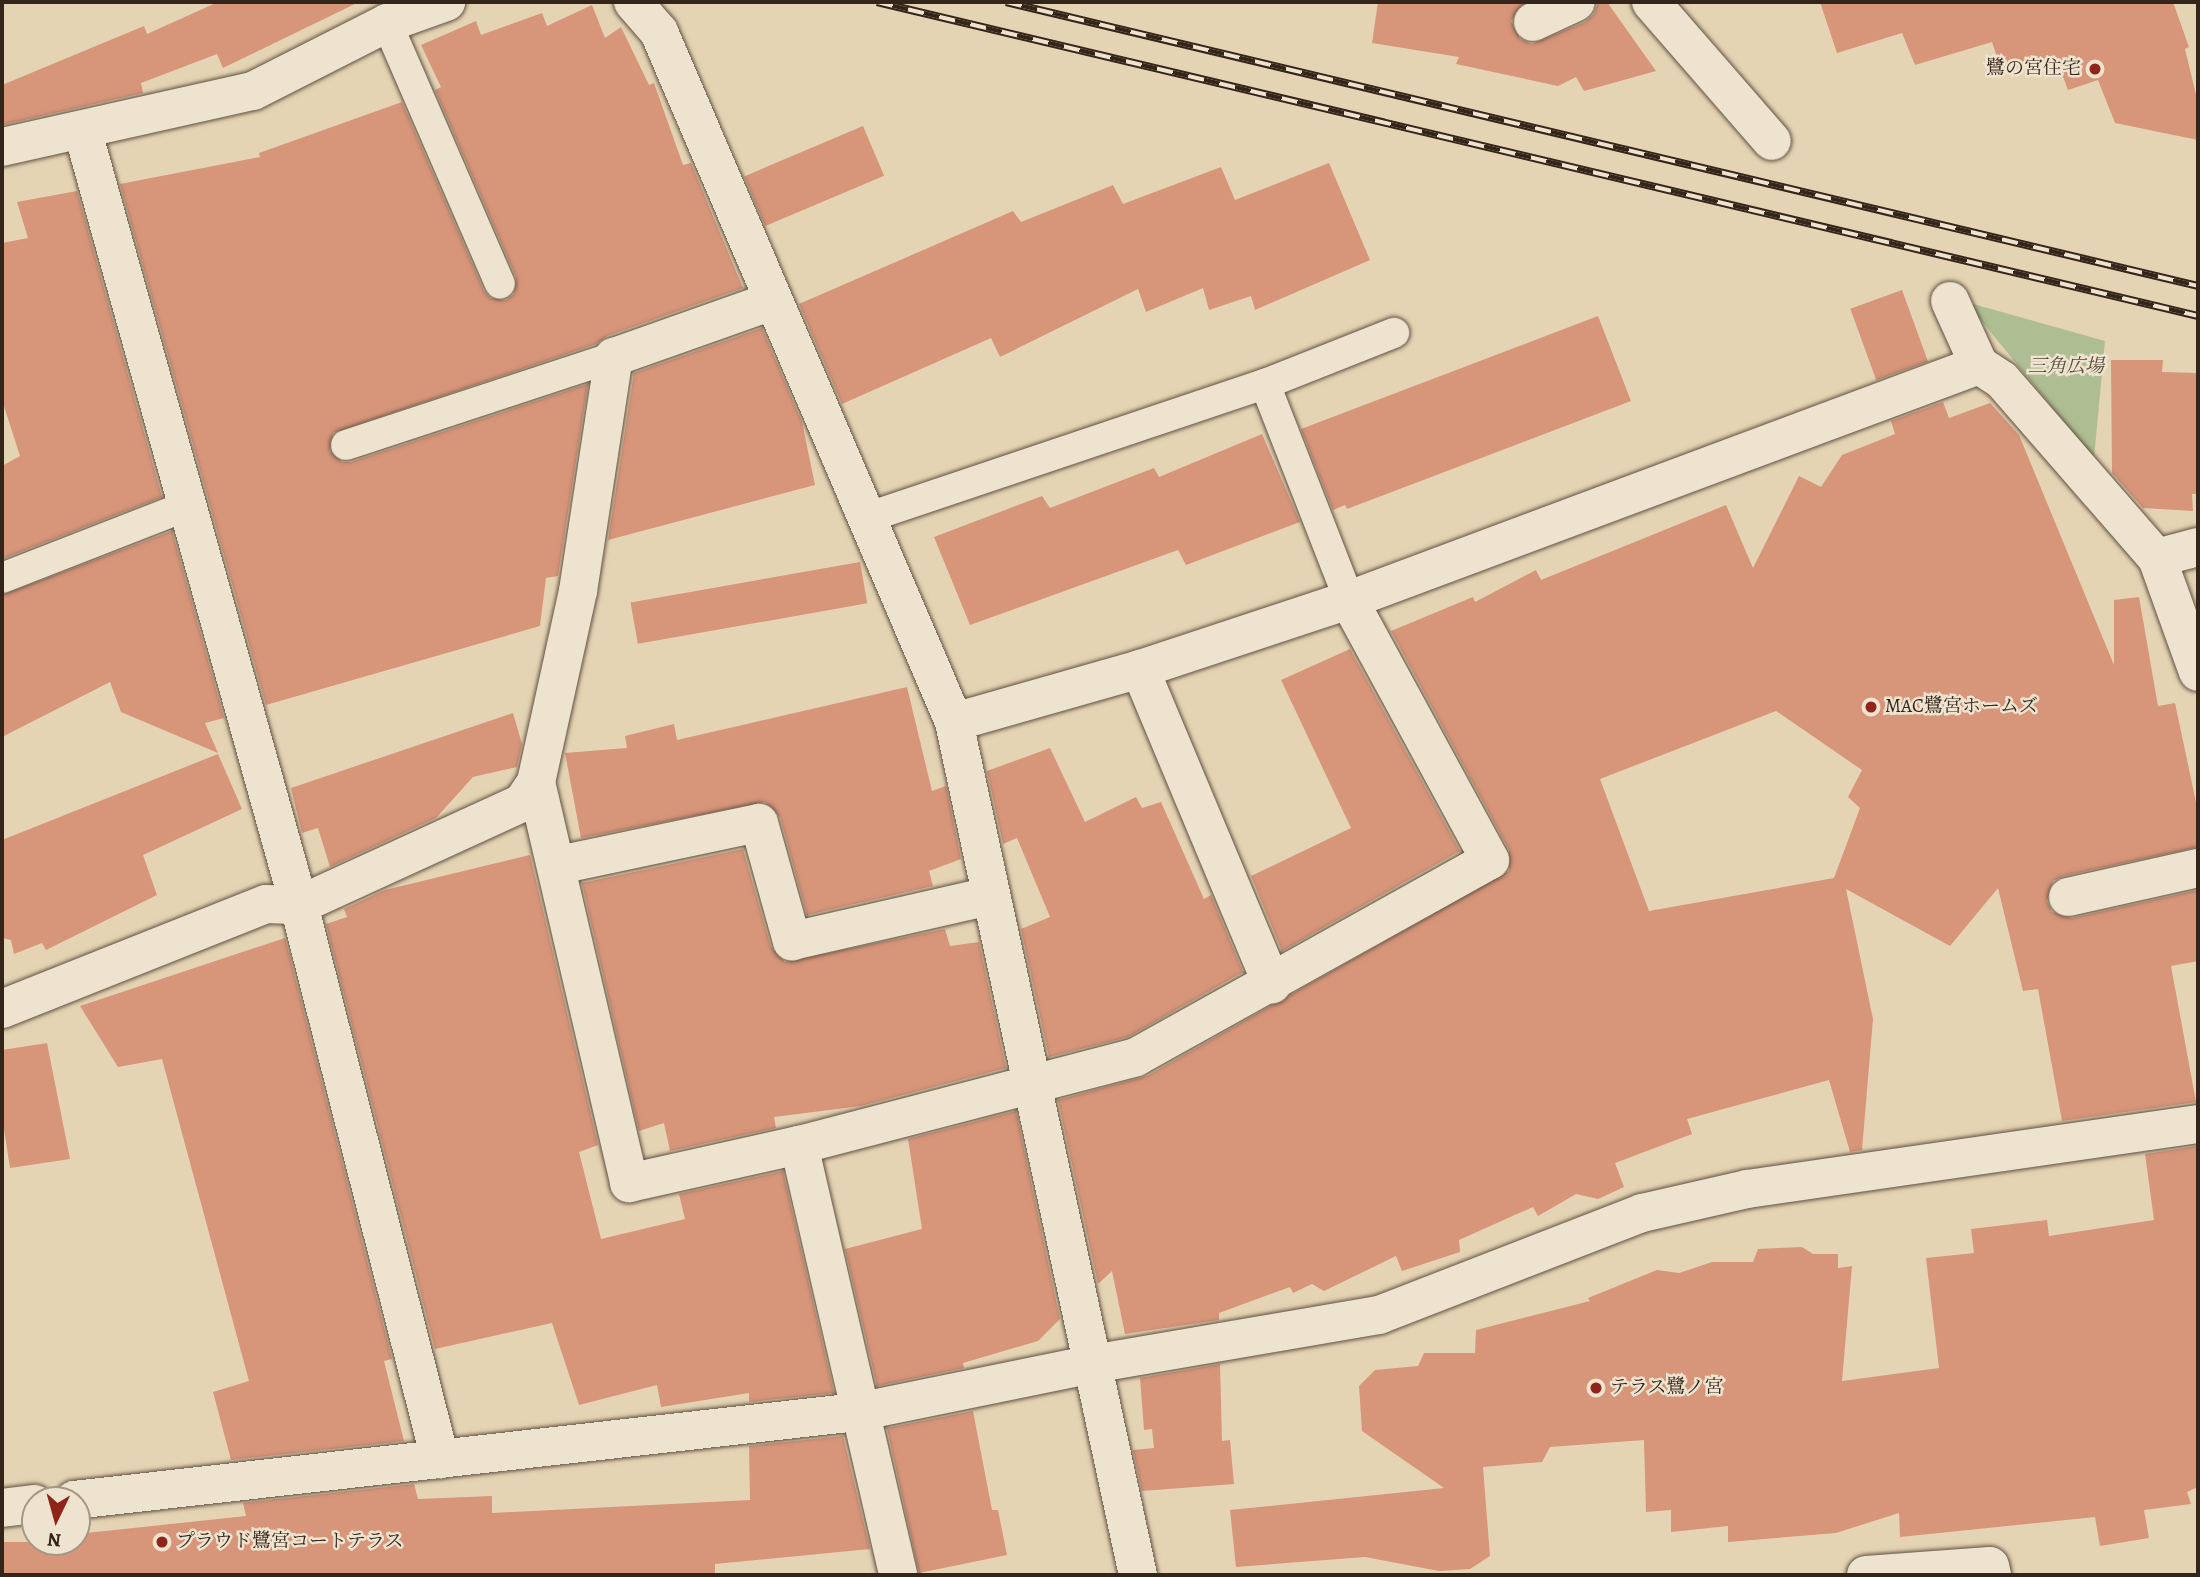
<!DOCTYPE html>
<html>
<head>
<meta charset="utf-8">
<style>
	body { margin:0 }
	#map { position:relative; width:2200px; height:1577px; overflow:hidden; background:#e5d4b4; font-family:Alegreya,"Noto Serif JP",serif }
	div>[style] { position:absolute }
	.green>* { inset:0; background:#aebe92 }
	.building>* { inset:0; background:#d7957a; transform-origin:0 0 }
	.roads { filter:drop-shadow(0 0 2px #605141) drop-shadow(0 0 2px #605141) }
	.lane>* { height:30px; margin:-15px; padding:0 15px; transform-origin:15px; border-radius:15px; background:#eee3ce }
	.street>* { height:38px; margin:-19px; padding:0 19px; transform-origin:19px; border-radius:19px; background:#eee3ce }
	.rail>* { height:8px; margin-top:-4px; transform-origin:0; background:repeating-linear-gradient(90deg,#eee3ce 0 16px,#34251b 0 32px); box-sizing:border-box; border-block:2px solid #34251b }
	.dots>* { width:19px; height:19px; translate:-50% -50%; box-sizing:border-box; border:4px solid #eee3ce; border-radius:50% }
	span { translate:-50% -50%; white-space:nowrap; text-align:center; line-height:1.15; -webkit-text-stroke:5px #eee3ce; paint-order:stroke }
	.poi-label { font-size:19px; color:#34251b }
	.right { translate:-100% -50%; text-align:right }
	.left { translate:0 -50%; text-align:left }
	.park-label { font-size:19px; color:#524b39; font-style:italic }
	.frame { position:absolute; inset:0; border:4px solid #34251b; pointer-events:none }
	.north { position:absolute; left:21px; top:1486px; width:70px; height:70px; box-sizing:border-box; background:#eee3ce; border:2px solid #a49786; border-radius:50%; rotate:185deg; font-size:19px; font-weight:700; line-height:28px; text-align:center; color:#34251b }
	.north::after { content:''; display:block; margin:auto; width:24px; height:32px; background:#8f2418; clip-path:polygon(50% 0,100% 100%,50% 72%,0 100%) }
</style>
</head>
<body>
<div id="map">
	<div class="green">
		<div style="clip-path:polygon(1966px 302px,2105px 341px,2094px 458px)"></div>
	</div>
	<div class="building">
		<div style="clip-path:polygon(218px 2px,359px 2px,223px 68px,217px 54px,141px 83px,143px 93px,2px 125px,2px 85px,144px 26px,147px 34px)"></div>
		<div style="clip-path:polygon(1378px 2px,1525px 2px,1511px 21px,1520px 39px,1532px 44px,1585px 22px,1594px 14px,1598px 2px,1607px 2px,1656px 71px,1584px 91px,1576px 77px,1558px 86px,1456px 64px,1459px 57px,1372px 43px)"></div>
		<div style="clip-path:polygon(1820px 2px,2173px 2px,2189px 47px,2185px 49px,2198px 103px,2198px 140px,2115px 123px,2098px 80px,2068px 90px,2055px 55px,2002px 72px,1992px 42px,1915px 65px,1902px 33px,1837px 53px)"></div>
		<div style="clip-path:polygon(592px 5px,605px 38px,621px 27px,649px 85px,654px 83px,683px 165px,691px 163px,743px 288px,607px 336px,596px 344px,333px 433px,330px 451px,342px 462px,351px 462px,588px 384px,558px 576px,546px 578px,540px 626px,266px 705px,120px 184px,260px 157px,259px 153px,402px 102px,484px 291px,490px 298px,506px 300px,514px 294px,516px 277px,435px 90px,441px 87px,421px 45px,476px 21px,481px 35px,542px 13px,547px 26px)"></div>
		<div style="left:863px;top:126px;width:54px;height:129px;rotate:67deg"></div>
		<div style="clip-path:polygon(1329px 163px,1370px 260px,1255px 310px,1251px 296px,1209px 310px,1203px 288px,1146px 312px,1138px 289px,1000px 357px,991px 338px,842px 404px,799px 304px,1013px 211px,1021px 222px,1113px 185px,1123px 204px,1221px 167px,1235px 200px)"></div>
		<div style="clip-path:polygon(77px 191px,162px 497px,2px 559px,2px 466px,20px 456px,2px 400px,2px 243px,28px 238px,17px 202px)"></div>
		<div style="left:1902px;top:290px;width:76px;height:55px;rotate:70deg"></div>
		<div style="clip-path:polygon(1598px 316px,1631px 401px,1347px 509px,1345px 505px,1333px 510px,1301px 429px)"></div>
		<div style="clip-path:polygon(762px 328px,802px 422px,815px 485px,608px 540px,634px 373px)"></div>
		<div style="clip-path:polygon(2111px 360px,2163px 360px,2162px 372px,2198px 373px,2198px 494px,2192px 494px,2193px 511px,2143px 508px,2112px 473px)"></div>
		<div style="clip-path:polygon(evenodd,1943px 402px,1949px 418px,1990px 403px,2019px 435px,2114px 665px,2114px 600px,2139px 597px,2158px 706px,2175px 703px,2197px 807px,2198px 847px,2063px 876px,2053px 881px,2047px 901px,2052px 912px,2072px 918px,2198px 890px,2198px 961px,2171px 966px,2196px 1102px,2062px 1121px,2038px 989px,2023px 991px,1998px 888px,1950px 946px,1846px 889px,1873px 1019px,1862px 1150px,1850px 1152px,1829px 1080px,1687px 1119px,1692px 1134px,1615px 1163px,1624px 1187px,1598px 1199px,1576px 1194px,1538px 1216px,1533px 1207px,1459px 1240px,1460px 1252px,1402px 1271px,1396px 1256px,1324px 1291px,1312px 1284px,1293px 1293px,1290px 1287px,1219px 1313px,1219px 1320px,1125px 1334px,1112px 1271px,1098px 1284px,1058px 1100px,1147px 1076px,1509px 871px,1509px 850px,1391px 631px,1473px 597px,1475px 602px,1536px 570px,1541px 580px,1726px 505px,1753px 568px,1799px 476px,1821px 487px,1842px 455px,1895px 434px,1891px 421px,1943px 402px,1776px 711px,1862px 770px,1848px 797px,1860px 808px,1834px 878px,1649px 911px,1600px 779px,1776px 711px)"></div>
		<div style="clip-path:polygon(1262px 434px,1300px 522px,1186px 565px,1178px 550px,970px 625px,934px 537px,1042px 496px,1050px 508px,1154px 468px,1159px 477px)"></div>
		<div style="clip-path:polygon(172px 531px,224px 718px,205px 723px,218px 753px,121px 712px,110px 682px,2px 737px,2px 595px)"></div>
		<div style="left:860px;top:562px;width:42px;height:233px;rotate:80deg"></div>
		<div style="clip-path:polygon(1350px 649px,1460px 851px,1282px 951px,1251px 876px,1351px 828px,1281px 680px)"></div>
		<div style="clip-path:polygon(907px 687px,932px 791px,946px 786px,961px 859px,929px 871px,933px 886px,807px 915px,780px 817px,765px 802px,581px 838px,565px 753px,627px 748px,625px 736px,674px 724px,677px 740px)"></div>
		<div style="clip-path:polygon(513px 713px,522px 744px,517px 767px,473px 777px,436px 818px,330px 867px,318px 828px,302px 833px,291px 788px)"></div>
		<div style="clip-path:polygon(1050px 748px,1085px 822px,1136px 797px,1142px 808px,1161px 802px,1204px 899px,1211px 895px,1243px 972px,1128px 1037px,1049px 1057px,1021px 929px,1050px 917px,1017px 838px,1003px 844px,987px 771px)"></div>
		<div style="clip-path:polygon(218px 754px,242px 809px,143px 855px,157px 895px,46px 950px,42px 943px,14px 954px,11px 940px,2px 938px,2px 840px)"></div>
		<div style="clip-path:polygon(743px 849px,771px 947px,785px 962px,945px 929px,950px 946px,979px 942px,1006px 1068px,861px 1106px,774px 1117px,776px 1128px,670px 1151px,664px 1123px,639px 1131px,582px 883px)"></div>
		<div style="clip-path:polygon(530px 855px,598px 1145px,579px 1152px,601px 1239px,685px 1219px,679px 1194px,783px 1171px,834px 1393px,749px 1402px,749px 1393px,661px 1407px,657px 1385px,579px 1405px,552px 1323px,435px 1349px,326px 924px,347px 917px,344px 909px,385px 890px)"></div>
		<div style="clip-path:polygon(285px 938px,392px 1359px,384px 1361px,404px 1441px,231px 1460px,213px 1392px,249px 1381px,162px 1059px,118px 1067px,80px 1006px)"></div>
		<div style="clip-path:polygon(47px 1043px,70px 1159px,10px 1168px,2px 1116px,2px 1050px)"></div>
		<div style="clip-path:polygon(1016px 1111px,1060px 1319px,1038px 1341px,963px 1363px,964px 1368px,877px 1386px,845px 1249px,922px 1229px,908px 1139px)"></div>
		<div style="clip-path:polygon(2198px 1146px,2198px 1487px,2187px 1492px,2191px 1504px,2144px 1510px,2149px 1538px,2100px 1546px,2095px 1517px,1900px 1537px,1899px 1513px,1836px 1533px,1728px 1542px,1728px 1526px,1671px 1532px,1671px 1510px,1646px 1512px,1644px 1440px,1550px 1447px,1542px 1462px,1483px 1467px,1490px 1556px,1470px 1569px,1439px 1571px,1365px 1557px,1236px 1567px,1230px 1510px,1444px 1488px,1362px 1431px,1359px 1386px,1375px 1370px,1418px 1366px,1424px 1353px,1475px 1353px,1476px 1330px,1590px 1301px,1588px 1298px,1657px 1270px,1679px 1273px,1712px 1262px,1753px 1262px,1758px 1249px,1802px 1247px,1813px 1254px,1838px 1254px,1838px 1268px,1852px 1266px,1842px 1381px,1939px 1368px,1926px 1258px,1974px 1253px,1971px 1229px,2047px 1220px,2049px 1236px,2154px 1220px,2145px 1154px)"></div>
		<div style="clip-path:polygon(1220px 1364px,1222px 1441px,1230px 1440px,1234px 1484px,1142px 1491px,1133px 1450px,1154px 1448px,1152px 1429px,1144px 1430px,1140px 1378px)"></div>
		<div style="clip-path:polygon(973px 1411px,992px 1510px,998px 1510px,1007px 1555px,919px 1573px,887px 1428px)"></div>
		<div style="clip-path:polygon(843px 1436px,870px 1549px,715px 1564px,715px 1575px,2px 1575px,2px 1542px,77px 1542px,77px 1534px,246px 1516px,243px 1503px,414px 1484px,418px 1499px,492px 1496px,492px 1513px,750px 1500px,749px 1446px)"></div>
	</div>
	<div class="roads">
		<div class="lane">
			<div style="left:387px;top:23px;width:284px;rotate:66.6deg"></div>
			<div style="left:1265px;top:384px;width:232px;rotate:68.7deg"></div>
			<div style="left:346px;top:445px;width:282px;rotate:-18.2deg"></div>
			<div style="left:866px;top:518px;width:421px;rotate:-18.6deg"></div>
			<div style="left:1265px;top:384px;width:139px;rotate:-21.6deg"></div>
			<div style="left:2px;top:578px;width:199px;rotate:-21.3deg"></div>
		</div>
		<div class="street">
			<div style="left:633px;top:2px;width:40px;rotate:49deg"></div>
			<div style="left:659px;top:32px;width:750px;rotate:66.85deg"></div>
			<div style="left:954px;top:722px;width:873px;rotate:77.83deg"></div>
			<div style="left:1651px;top:2px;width:184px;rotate:49deg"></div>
			<div style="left:1533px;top:22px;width:47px;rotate:-24.9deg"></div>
			<div style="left:83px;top:132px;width:803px;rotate:74.39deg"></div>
			<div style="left:299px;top:905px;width:572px;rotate:75.72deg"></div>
			<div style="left:2px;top:147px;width:257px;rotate:-12.6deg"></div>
			<div style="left:253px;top:91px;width:150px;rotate:-26.9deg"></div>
			<div style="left:387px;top:23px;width:63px;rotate:-19.6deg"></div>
			<div style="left:1950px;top:301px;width:70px;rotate:65.6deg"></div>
			<div style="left:2157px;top:558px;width:42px;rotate:-15deg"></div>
			<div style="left:1140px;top:669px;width:342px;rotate:67.3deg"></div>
			<div style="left:954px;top:722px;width:193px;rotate:-15.9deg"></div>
			<div style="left:1140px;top:669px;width:220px;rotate:-18.3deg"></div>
			<div style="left:1349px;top:600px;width:672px;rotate:-20.46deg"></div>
			<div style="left:1979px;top:365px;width:27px;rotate:33deg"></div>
			<div style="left:2002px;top:380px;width:236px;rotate:49deg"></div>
			<div style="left:2157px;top:558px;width:121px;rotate:70.2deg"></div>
			<div style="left:536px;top:782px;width:412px;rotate:76.9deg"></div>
			<div style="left:629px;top:1183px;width:174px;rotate:-12.6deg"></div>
			<div style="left:799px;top:1145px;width:348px;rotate:-14.6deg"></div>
			<div style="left:1136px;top:1057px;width:405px;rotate:-29.1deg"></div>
			<div style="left:1490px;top:860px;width:296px;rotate:-118.5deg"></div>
			<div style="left:559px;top:865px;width:204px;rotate:-11.9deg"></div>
			<div style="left:759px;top:823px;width:123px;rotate:74.4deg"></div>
			<div style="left:792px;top:941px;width:203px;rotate:-12.8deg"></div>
			<div style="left:2068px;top:897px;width:133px;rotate:-12.6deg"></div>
			<div style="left:2px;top:1009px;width:284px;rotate:-21.7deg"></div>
			<div style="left:266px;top:904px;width:33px;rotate:2deg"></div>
			<div style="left:299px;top:905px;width:245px;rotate:-24.6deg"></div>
			<div style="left:522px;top:803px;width:25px;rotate:-56deg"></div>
			<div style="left:536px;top:782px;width:196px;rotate:-77.6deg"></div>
			<div style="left:578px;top:591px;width:237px;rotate:-81.3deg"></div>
			<div style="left:614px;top:357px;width:168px;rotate:-19.5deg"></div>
			<div style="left:799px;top:1145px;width:441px;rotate:77deg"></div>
			<div style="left:74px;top:1500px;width:788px;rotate:-6.41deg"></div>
			<div style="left:857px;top:1412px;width:240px;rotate:-11.5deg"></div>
			<div style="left:1092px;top:1364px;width:291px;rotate:-9.7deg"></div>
			<div style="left:1379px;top:1315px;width:282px;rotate:-21.2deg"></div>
			<div style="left:1642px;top:1213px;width:108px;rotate:-12.9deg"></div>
			<div style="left:1747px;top:1189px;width:456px;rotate:-8.2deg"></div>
			<div style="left:2px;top:1508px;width:33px;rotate:-7deg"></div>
			<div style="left:1866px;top:1575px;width:124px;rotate:-4.2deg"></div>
			<div style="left:1990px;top:1566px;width:9px;rotate:77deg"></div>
		</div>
	</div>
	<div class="rail">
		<div style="left:877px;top:2px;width:1358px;rotate:13.37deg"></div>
		<div style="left:1006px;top:2px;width:1225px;rotate:13.4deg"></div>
	</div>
	<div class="dots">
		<div style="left:2095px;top:69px;background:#8f2418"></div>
		<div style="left:1871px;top:707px;background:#8f2418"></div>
		<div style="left:1596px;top:1388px;background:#8f2418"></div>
		<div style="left:162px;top:1542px;background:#8f2418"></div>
	</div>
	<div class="poi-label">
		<span class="right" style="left:2081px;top:69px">鷺の宮住宅</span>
		<span class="left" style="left:1885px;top:707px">MAC鷺宮ホームズ</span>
		<span class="left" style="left:1610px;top:1388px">テラス鷺ノ宮</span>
		<span class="left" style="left:176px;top:1542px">プラウド鷺宮コートテラス</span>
	</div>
	<div class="park-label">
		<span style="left:2066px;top:367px">三角広場</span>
	</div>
	<div class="frame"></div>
	<div class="north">N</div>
</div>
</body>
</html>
